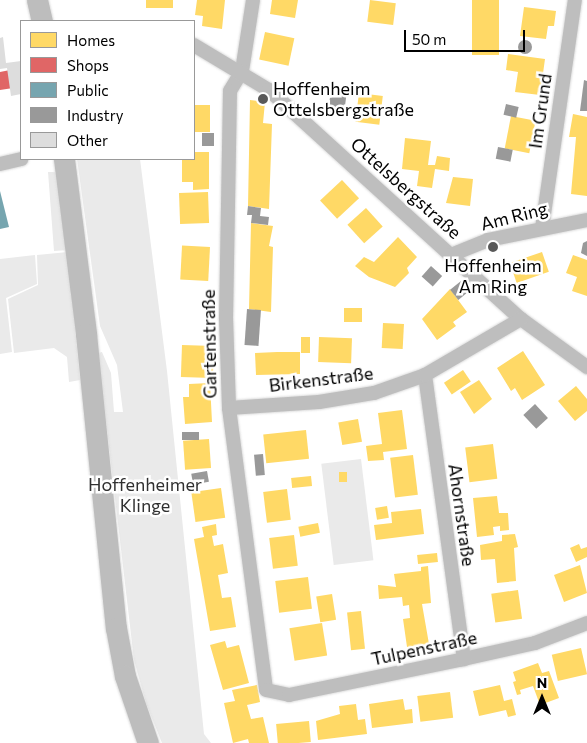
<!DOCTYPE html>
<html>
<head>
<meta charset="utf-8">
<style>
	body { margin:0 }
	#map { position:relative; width:587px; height:743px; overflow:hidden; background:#fff; font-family:Commissioner,sans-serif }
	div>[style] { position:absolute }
	.green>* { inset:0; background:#eaeaea; transform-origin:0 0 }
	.homes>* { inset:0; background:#ffd966; transform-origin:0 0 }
	.shops>* { inset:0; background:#e06666 }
	.public>* { inset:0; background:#76a5af }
	.industry>* { inset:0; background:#999; transform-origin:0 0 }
	.round { border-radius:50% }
	.building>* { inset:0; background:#ddd }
	.roads { filter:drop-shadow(0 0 1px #dbdbdb) drop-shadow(0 0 1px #dbdbdb) }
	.minor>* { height:14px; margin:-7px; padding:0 7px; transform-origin:7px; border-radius:7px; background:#bebebe }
	.primary>* { height:21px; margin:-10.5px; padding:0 10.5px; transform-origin:10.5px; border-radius:10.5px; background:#bdbdbd }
	.dots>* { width:14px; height:14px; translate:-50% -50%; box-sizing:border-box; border:2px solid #fff; border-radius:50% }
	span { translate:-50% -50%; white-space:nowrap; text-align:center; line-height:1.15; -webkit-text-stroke:5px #fff; paint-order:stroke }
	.poi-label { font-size:18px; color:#000 }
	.left { translate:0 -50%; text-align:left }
	.street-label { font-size:18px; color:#000 }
	.park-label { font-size:18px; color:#303030 }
	.legend { position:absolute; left:20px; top:20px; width:175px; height:140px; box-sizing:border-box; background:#fff; border:1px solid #999; margin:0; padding:6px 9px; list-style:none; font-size:15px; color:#000 }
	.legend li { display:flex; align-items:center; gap:10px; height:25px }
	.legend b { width:25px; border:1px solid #999 }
	.north { position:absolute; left:517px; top:673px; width:50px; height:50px; -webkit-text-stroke:4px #fff; paint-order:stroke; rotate:0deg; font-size:14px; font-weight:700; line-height:20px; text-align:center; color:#000 }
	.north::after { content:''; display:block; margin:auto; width:18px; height:22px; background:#000; clip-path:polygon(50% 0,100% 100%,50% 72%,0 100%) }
	.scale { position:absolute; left:404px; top:30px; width:121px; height:22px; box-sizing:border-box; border:2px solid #000; border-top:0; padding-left:6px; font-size:15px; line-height:18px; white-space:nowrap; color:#000; -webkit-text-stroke:4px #fff; paint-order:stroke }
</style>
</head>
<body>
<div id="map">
	<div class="green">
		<div style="clip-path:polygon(77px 159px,140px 159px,167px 371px,204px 734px,211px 743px,162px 743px,146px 703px,134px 660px,98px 353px,102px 352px,111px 373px,114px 412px,123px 412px,117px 365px,100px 326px)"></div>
		<div style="clip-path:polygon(48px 172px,55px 172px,60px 180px,68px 250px,54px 251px)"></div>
		<div style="clip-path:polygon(68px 252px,80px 380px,69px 382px,67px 357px,54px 348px,14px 353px,8px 299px,38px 285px,37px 255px)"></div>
		<div style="clip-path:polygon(35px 255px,37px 284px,6px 298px,12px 352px,0 354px,0 259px)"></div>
		<div style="left:361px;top:459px;width:102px;height:40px;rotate:83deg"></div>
	</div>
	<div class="homes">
		<div style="left:146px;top:0;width:27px;height:8px"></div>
		<div style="clip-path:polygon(197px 0,225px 0,222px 29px,202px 26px,203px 16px,195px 15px)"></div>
		<div style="clip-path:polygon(272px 0,298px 0,295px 18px,270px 14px)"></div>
		<div style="left:370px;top:0;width:26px;height:22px;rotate:7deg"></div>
		<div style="left:472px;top:0;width:27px;height:55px"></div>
		<div style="clip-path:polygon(524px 7px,556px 11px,554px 26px,548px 26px,546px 39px,520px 36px)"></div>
		<div style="left:265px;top:32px;width:30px;height:28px;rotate:12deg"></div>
		<div style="clip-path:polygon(508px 54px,545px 59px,540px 95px,515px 92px,518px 72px,506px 70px)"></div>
		<div style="left:359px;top:93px;width:24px;height:29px;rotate:7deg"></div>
		<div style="clip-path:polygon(250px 100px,265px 102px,263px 123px,272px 124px,269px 209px,248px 206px)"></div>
		<div style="left:194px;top:105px;width:16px;height:27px"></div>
		<div style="clip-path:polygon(573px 114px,587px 117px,587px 196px,571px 194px,576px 137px,569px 137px)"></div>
		<div style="left:511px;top:116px;width:25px;height:33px;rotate:11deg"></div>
		<div style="clip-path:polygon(405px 138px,431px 141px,428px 165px,435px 165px,437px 156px,450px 158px,449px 171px,435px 169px,432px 188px,417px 186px,419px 171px,402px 169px)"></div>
		<div style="clip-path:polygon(194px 152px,209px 152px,209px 189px,193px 190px,193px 182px,182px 182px,182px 159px,194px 159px)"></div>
		<div style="clip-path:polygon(453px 177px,473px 179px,470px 206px,446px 203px)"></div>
		<div style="left:342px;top:180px;width:25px;height:30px;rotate:47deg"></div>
		<div style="left:208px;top:192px;width:31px;height:29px;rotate:88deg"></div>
		<div style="left:366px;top:208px;width:25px;height:25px;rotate:48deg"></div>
		<div style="clip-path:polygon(251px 223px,273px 226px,269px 246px,273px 247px,271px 312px,249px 309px)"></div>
		<div style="clip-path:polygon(398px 237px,417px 257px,407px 268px,409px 273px,395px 287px,369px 277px,355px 266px,364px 257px,374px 262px)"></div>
		<div style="left:210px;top:247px;width:34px;height:28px;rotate:93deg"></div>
		<div style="left:542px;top:252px;width:21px;height:34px;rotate:71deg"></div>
		<div style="clip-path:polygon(573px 255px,587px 260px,587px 296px,572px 291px,577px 277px,566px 273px)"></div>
		<div style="clip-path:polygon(450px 289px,467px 312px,453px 322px,456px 326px,437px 340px,422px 319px)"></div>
		<div style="left:344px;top:308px;width:18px;height:14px"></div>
		<div style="left:383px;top:323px;width:21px;height:25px;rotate:3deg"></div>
		<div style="left:301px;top:337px;width:9px;height:16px"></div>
		<div style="left:319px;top:337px;width:33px;height:25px;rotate:2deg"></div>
		<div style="left:182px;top:345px;width:32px;height:32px;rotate:2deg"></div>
		<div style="clip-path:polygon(523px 351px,545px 385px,522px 400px,515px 388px,511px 391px,497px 368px)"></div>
		<div style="clip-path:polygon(277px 352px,300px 352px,300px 374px,256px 375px,255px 353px)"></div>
		<div style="left:463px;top:370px;width:14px;height:23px;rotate:56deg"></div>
		<div style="clip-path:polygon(479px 380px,492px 399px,474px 414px,460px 392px)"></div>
		<div style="clip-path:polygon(210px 383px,212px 422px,185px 424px,183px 397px,189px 397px,189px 384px)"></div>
		<div style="clip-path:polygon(576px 386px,587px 399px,587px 411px,575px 421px,558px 401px)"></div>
		<div style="clip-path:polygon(402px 410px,407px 449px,383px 452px,384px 460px,368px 461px,366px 446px,382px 444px,378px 413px)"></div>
		<div style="left:358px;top:419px;width:23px;height:20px;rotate:80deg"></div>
		<div style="left:306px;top:430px;width:29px;height:43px;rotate:84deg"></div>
		<div style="left:209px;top:439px;width:29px;height:26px;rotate:86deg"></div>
		<div style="left:493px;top:444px;width:35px;height:28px;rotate:83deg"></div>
		<div style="left:413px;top:455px;width:40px;height:23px;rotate:83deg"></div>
		<div style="left:339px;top:472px;width:8px;height:10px"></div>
		<div style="left:311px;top:476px;width:10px;height:20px;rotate:84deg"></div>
		<div style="left:221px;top:488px;width:30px;height:30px;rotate:82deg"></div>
		<div style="left:287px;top:489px;width:31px;height:24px;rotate:83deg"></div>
		<div style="clip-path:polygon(497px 496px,499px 513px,508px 513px,509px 530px,500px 531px,500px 526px,493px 527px,494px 535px,477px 537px,473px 498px)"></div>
		<div style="left:387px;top:506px;width:12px;height:12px;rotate:81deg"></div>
		<div style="clip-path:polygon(421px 509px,424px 534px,376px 540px,374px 525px,392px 523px,391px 512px)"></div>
		<div style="left:318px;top:523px;width:10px;height:20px;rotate:79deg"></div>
		<div style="clip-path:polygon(216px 524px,217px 535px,212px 536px,214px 546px,223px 544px,228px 573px,218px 575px,222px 598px,231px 597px,236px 627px,210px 631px,194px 539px,204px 537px,202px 527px)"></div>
		<div style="clip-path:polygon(515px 534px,518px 547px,514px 548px,516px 581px,497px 583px,495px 559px,481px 560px,480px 545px,502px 541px,502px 535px)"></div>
		<div style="left:294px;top:535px;width:31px;height:25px;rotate:83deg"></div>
		<div style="clip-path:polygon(579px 544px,581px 549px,587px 547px,587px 557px,576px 562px,570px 548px)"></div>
		<div style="left:437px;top:553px;width:9px;height:20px;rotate:84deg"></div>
		<div style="clip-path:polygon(580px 565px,587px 593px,564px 602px,554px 575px)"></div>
		<div style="clip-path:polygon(428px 566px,431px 603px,422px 604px,429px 644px,407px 647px,403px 619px,410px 618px,409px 605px,403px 606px,402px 597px,379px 599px,378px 585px,396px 587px,394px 574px,421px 571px,421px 567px)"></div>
		<div style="left:308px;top:577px;width:32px;height:33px;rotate:83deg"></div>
		<div style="left:518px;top:590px;width:29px;height:27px;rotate:82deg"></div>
		<div style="left:332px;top:594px;width:26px;height:16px;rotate:81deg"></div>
		<div style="left:361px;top:611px;width:38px;height:14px;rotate:84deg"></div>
		<div style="left:322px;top:623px;width:33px;height:33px;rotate:81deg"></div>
		<div style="clip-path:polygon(225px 641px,227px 648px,239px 645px,249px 683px,223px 690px,210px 645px)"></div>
		<div style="left:581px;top:648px;width:27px;height:30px;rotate:77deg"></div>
		<div style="clip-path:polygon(538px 663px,542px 673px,549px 671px,559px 698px,540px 705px,533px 686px,520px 690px,521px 694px,517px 695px,513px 682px,516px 681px,513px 672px)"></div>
		<div style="clip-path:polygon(257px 685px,260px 702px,247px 705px,251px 719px,263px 717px,269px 743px,249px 743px,248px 739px,233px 743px,224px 703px,235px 701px,232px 690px)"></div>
		<div style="clip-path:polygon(500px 685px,504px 701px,512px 699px,516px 715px,508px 717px,506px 710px,479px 716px,473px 691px)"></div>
		<div style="left:450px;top:692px;width:26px;height:33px;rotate:83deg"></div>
		<div style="clip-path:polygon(403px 699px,405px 710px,412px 709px,413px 723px,372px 728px,369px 704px)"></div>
		<div style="clip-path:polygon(356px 704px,358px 720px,365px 719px,367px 734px,318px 740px,316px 721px,340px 714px,339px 706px)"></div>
		<div style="left:309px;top:721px;width:21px;height:33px;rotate:85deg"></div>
	</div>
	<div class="shops">
		<div style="clip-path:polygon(10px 70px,13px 88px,0 90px,0 72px)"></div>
	</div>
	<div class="public">
		<div style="clip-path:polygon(0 191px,9px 227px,0 229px)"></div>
	</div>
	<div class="industry">
		<div class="round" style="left:518px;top:40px;width:14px;height:14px"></div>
		<div style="clip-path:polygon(584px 80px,587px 81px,587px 111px,580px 111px)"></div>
		<div style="left:331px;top:89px;width:16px;height:23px;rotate:7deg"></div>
		<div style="left:506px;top:104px;width:13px;height:11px;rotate:13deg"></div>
		<div style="left:202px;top:133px;width:12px;height:13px"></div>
		<div style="left:498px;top:147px;width:15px;height:12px;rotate:11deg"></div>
		<div style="clip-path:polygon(248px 206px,261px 208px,260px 216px,269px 217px,268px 225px,251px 223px,252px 215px,247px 215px)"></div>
		<div style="clip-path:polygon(587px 241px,587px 256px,581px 253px,583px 243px)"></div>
		<div style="left:431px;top:266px;width:15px;height:14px;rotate:42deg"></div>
		<div style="left:461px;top:281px;width:13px;height:14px;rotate:51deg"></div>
		<div style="left:247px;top:309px;width:14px;height:36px;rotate:4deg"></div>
		<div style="left:535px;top:404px;width:19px;height:16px;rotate:47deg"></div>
		<div style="left:199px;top:432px;width:8px;height:17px;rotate:90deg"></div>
		<div style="left:263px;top:454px;width:21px;height:9px;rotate:85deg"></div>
		<div style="left:207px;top:471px;width:11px;height:16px;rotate:80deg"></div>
	</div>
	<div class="building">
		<div style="clip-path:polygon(3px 37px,6px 63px,21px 61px,21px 94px,11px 96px,7px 68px,0 69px,0 38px)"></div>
	</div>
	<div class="roads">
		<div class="minor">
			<div style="left:253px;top:0;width:72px;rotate:98.8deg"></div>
			<div style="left:242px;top:71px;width:23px;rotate:121deg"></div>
			<div style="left:230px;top:91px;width:226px;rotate:91deg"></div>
			<div style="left:226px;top:317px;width:91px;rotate:88.1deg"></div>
			<div style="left:229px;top:408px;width:284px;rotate:82.5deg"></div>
			<div style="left:266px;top:690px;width:24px;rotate:12deg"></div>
			<div style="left:289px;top:695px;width:174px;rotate:-11.6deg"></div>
			<div style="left:459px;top:660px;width:78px;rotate:-12.6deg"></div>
			<div style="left:535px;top:643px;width:56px;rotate:-21deg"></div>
			<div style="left:194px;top:45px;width:87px;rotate:31deg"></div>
			<div style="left:269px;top:90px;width:341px;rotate:42.3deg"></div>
			<div style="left:521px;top:319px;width:82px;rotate:36deg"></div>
			<div style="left:0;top:164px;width:22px;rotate:-13deg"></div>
			<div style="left:542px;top:228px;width:230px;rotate:-81.8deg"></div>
			<div style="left:451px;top:255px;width:40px;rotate:-22deg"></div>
			<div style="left:488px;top:240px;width:101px;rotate:-11.4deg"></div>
			<div style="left:425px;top:375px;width:287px;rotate:82.2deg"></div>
			<div style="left:229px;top:408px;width:90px;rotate:-3.8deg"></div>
			<div style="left:319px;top:402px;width:56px;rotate:-9.3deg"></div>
			<div style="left:374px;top:393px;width:54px;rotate:-19.4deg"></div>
			<div style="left:425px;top:375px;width:111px;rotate:-30.3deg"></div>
		</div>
		<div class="primary">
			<div style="left:37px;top:0;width:22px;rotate:77deg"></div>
			<div style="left:64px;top:159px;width:176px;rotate:82.8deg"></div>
			<div style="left:86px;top:334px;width:296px;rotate:84.2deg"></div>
			<div style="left:116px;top:628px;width:49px;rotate:79.4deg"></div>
			<div style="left:125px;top:676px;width:71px;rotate:71.1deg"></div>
		</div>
	</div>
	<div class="dots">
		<div style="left:263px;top:99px;background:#595959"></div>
		<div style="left:493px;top:247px;background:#595959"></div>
	</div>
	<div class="poi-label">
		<span class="left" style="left:273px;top:99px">Hoffenheim<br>Ottelsbergstraße</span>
		<span style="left:493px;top:276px">Hoffenheim<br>Am Ring</span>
	</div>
	<div class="street-label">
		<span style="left:540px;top:111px;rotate:-82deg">Im Grund</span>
		<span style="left:406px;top:188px;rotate:42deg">Ottelsbergstraße</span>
		<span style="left:514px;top:216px;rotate:-14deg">Am Ring</span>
		<span style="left:209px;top:344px;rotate:-91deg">Gartenstraße</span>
		<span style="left:321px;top:379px;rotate:-7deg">Birkenstraße</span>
		<span style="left:462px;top:515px;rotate:82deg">Ahornstraße</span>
		<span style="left:424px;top:648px;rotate:-12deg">Tulpenstraße</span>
	</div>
	<div class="park-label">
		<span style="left:145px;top:495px">Hoffenheimer<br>Klinge</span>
	</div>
	<ul class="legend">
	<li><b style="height:14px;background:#ffd966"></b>Homes</li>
	<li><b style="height:14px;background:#e06666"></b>Shops</li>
	<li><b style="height:14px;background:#76a5af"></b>Public</li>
	<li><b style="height:14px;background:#999"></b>Industry</li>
	<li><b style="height:14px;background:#ddd"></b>Other</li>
	</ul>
	<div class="north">N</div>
	<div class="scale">50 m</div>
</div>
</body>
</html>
